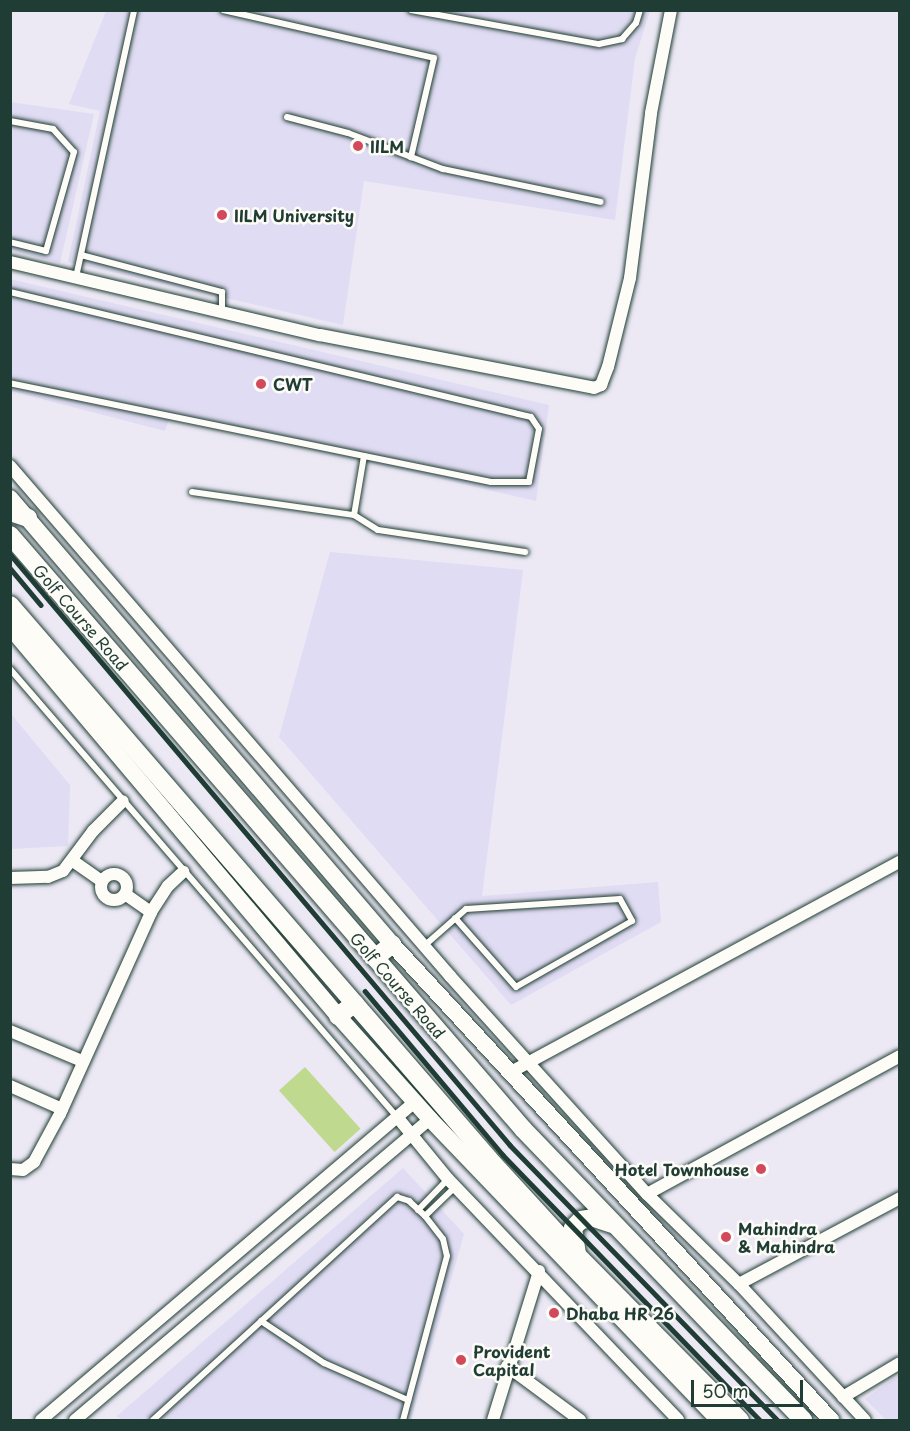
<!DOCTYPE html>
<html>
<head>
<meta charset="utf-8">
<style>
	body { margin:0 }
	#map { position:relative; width:910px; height:1431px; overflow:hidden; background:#ece9f5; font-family:"Playpen Sans",sans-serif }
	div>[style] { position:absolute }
	.built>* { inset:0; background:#e0dcf3 }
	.green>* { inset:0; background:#bfd98f; transform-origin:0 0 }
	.roads { filter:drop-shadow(0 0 2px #1f3d34) drop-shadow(0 0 2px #1f3d34) }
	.service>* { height:6px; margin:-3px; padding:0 3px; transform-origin:3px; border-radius:3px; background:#fdfcf7 }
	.minor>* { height:12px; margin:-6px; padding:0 6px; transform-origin:6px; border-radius:6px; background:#fdfcf7 }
	.minor>.ring { margin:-6px; padding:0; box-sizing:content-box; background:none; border:12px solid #fdfcf7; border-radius:50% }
	.tertiary>* { height:16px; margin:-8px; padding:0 8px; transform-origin:8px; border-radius:8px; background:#fdfcf7 }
	.secondary>* { height:18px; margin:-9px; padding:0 9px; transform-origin:9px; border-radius:9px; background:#fdfcf7 }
	.rail>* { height:4.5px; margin:-2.25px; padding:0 2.25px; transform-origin:2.25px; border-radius:2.25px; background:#1f3d34 }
	.dots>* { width:16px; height:16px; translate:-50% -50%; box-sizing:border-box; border:3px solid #fdfcf7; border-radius:50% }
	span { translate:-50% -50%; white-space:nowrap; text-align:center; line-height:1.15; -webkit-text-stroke:5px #fdfcf7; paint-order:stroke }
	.poi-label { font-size:16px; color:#1f3d34; font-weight:700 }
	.left { translate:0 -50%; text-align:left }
	.right { translate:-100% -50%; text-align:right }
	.street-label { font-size:16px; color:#1f3d34 }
	.frame { position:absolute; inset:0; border:12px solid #1f3d34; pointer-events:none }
	.scale { position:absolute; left:691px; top:1380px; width:112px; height:27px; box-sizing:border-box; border:3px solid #1f3d34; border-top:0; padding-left:8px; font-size:18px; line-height:21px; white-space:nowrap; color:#1f3d34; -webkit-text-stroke:4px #fdfcf7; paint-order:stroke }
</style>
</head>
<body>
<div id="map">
	<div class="built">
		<div style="clip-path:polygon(106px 11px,650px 11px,635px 58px,615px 220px,364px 181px,343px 325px,68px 262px,100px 111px,69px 104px)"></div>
		<div style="clip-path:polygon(10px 102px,94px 114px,60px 263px,11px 251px)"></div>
		<div style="clip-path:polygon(10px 279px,549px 405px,536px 501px,170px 417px,165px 431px,11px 391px)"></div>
		<div style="clip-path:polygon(330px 552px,523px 570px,482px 896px,658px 882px,661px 922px,511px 1005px,279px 737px)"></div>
		<div style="clip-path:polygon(11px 714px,70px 785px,68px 846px,11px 849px)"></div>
		<div style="clip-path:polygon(403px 1168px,464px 1234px,411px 1420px,122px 1420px,117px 1416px)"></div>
		<div style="clip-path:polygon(899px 1375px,899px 1420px,886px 1420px,865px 1399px)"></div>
	</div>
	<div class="green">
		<div style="left:305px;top:1067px;width:83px;height:35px;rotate:48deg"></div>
	</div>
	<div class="roads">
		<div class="service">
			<div style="left:223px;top:10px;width:216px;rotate:12.8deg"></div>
			<div style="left:434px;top:58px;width:102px;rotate:103.1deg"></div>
			<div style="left:411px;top:10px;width:191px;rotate:10.3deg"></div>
			<div style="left:599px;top:44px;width:24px;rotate:-12deg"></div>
			<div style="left:622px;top:39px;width:21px;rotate:-49deg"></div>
			<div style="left:636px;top:23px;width:14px;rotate:-73deg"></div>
			<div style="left:287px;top:117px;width:63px;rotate:14.7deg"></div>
			<div style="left:348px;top:133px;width:102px;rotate:20.8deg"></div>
			<div style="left:443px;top:169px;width:161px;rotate:11.8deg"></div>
			<div style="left:10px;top:121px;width:44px;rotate:10.5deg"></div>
			<div style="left:53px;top:129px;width:31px;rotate:48deg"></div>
			<div style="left:74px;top:152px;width:103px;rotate:105.8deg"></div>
			<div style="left:46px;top:251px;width:37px;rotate:-166deg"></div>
			<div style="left:81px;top:255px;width:146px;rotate:14.7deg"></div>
			<div style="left:222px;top:292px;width:20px;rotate:90deg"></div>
			<div style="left:76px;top:277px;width:273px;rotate:-77.7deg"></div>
			<div style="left:10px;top:292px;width:522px;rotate:13.5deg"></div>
			<div style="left:518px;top:414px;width:13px;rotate:13deg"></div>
			<div style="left:531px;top:417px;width:14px;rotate:56deg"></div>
			<div style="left:539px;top:429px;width:54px;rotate:100.7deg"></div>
			<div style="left:529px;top:482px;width:38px;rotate:180deg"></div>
			<div style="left:491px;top:482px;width:491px;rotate:-168.4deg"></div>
			<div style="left:364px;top:456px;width:60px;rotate:99.6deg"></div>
			<div style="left:354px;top:515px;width:28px;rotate:32deg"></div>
			<div style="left:378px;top:530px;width:149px;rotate:8.5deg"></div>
			<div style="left:192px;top:492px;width:164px;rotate:8.1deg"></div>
			<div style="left:10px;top:669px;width:593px;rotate:49.17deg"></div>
			<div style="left:424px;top:946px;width:56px;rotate:-41.4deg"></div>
			<div style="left:466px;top:909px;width:154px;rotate:-3.7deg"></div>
			<div style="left:620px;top:899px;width:25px;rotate:61deg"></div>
			<div style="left:632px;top:921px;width:133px;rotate:150.4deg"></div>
			<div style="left:516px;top:987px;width:92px;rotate:-131.5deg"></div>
			<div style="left:418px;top:1210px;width:43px;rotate:-45.9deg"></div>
			<div style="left:425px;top:1216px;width:42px;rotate:-44deg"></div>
			<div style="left:261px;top:1321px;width:76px;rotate:33.7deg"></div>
			<div style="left:324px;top:1363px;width:92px;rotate:23.8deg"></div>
			<div style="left:153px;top:1420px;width:331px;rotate:-42.4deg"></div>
			<div style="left:397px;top:1197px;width:13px;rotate:18deg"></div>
			<div style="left:409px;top:1201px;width:22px;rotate:43deg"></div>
			<div style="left:425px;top:1216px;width:29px;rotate:52deg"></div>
			<div style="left:443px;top:1239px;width:17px;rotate:77deg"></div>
			<div style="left:447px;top:1256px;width:170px;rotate:105deg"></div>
		</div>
		<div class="minor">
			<div style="left:10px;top:262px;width:318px;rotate:13.3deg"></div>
			<div style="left:320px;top:335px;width:279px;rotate:10.9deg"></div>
			<div style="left:594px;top:388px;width:8px;rotate:-23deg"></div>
			<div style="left:601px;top:385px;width:19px;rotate:-69deg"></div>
			<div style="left:608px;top:367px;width:92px;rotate:-76.1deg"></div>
			<div style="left:630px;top:278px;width:166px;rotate:-82.7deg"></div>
			<div style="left:651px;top:113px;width:105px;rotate:-79deg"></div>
			<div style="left:10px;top:466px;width:674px;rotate:49.21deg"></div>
			<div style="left:450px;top:976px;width:294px;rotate:47.9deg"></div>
			<div style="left:647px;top:1194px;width:129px;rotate:44.4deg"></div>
			<div style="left:739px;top:1284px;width:185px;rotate:47.2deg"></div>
			<div style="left:73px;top:861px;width:35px;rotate:35deg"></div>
			<div class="ring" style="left:101px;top:874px;width:14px;height:14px"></div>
			<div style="left:10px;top:878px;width:38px;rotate:-2deg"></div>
			<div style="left:48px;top:877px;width:16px;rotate:-22deg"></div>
			<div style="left:63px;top:871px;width:50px;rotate:-53.1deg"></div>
			<div style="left:93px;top:831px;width:42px;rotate:-45deg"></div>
			<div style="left:125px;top:894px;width:32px;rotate:35deg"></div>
			<div style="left:10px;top:1031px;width:78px;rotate:22.6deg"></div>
			<div style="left:509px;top:1073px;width:444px;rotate:-28.4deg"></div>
			<div style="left:10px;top:1086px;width:57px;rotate:23.9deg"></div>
			<div style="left:398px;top:1118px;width:79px;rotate:50.7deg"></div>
			<div style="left:448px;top:1179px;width:333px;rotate:46.3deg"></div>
			<div style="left:10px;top:1169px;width:13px;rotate:4deg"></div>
			<div style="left:23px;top:1170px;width:14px;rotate:-36deg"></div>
			<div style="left:34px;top:1162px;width:55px;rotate:-61.6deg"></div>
			<div style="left:60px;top:1114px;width:222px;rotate:-65.7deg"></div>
			<div style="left:151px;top:912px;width:31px;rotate:-57deg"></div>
			<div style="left:168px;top:886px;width:21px;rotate:-43deg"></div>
			<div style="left:647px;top:1194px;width:288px;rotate:-28.6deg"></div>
			<div style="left:739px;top:1284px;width:183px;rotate:-28.1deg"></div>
			<div style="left:507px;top:1366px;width:91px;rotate:36.5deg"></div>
			<div style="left:843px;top:1397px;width:66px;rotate:-30.8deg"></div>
			<div style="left:41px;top:1420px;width:492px;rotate:-40.4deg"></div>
			<div style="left:75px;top:1420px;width:465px;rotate:-40.3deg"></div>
			<div style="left:493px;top:1420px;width:156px;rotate:-72.8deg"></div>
		</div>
		<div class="tertiary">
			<div style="left:10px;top:498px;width:587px;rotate:49.42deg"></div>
			<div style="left:392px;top:944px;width:648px;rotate:47.32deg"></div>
			<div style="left:10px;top:627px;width:509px;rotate:49.86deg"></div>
			<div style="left:338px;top:1016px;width:138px;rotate:48.2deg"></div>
			<div style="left:430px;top:1119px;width:417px;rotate:46.2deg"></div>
		</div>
		<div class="secondary">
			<div style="left:10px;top:512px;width:19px;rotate:18deg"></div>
			<div style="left:10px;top:535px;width:785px;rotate:49.18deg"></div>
			<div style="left:523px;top:1129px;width:404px;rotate:46.1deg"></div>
			<div style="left:10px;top:605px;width:732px;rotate:49.15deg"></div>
			<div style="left:489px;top:1159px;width:132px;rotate:47.5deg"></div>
			<div style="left:578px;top:1256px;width:231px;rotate:45.4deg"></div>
			<div style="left:375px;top:958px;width:22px;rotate:-39deg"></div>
			<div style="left:338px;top:1016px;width:21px;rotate:-37deg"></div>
			<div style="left:577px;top:1254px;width:26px;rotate:-99deg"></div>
			<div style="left:573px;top:1228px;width:11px;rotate:-45deg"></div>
			<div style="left:581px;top:1220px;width:13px;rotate:-9deg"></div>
			<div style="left:594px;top:1218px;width:19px;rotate:18deg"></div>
		</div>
	</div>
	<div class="rail">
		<div style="left:10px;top:554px;width:774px;rotate:49.77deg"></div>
		<div style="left:510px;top:1145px;width:383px;rotate:45.8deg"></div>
		<div style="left:10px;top:568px;width:48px;rotate:50deg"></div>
		<div style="left:365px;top:991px;width:214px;rotate:49.9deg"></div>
		<div style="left:503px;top:1155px;width:369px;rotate:45.9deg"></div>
	</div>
	<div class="dots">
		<div style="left:358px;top:146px;background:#d1495b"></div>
		<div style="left:222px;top:215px;background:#d1495b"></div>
		<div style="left:261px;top:384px;background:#d1495b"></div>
		<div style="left:761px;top:1169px;background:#d1495b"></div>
		<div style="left:726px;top:1237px;background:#d1495b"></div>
		<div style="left:554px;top:1313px;background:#d1495b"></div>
		<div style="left:461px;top:1360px;background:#d1495b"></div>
	</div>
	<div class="poi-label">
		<span class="left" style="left:370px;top:146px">IILM</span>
		<span class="left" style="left:234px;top:215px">IILM University</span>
		<span class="left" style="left:273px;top:384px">CWT</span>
		<span class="right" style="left:749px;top:1169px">Hotel Townhouse</span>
		<span class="left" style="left:738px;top:1237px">Mahindra<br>&amp; Mahindra</span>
		<span class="left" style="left:566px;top:1313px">Dhaba HR 26</span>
		<span class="left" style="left:473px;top:1360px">Provident<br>Capital</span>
	</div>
	<div class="street-label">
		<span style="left:81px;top:617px;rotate:49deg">Golf Course Road</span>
		<span style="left:398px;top:985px;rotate:49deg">Golf Course Road</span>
	</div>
	<div class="frame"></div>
	<div class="scale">50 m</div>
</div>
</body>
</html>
